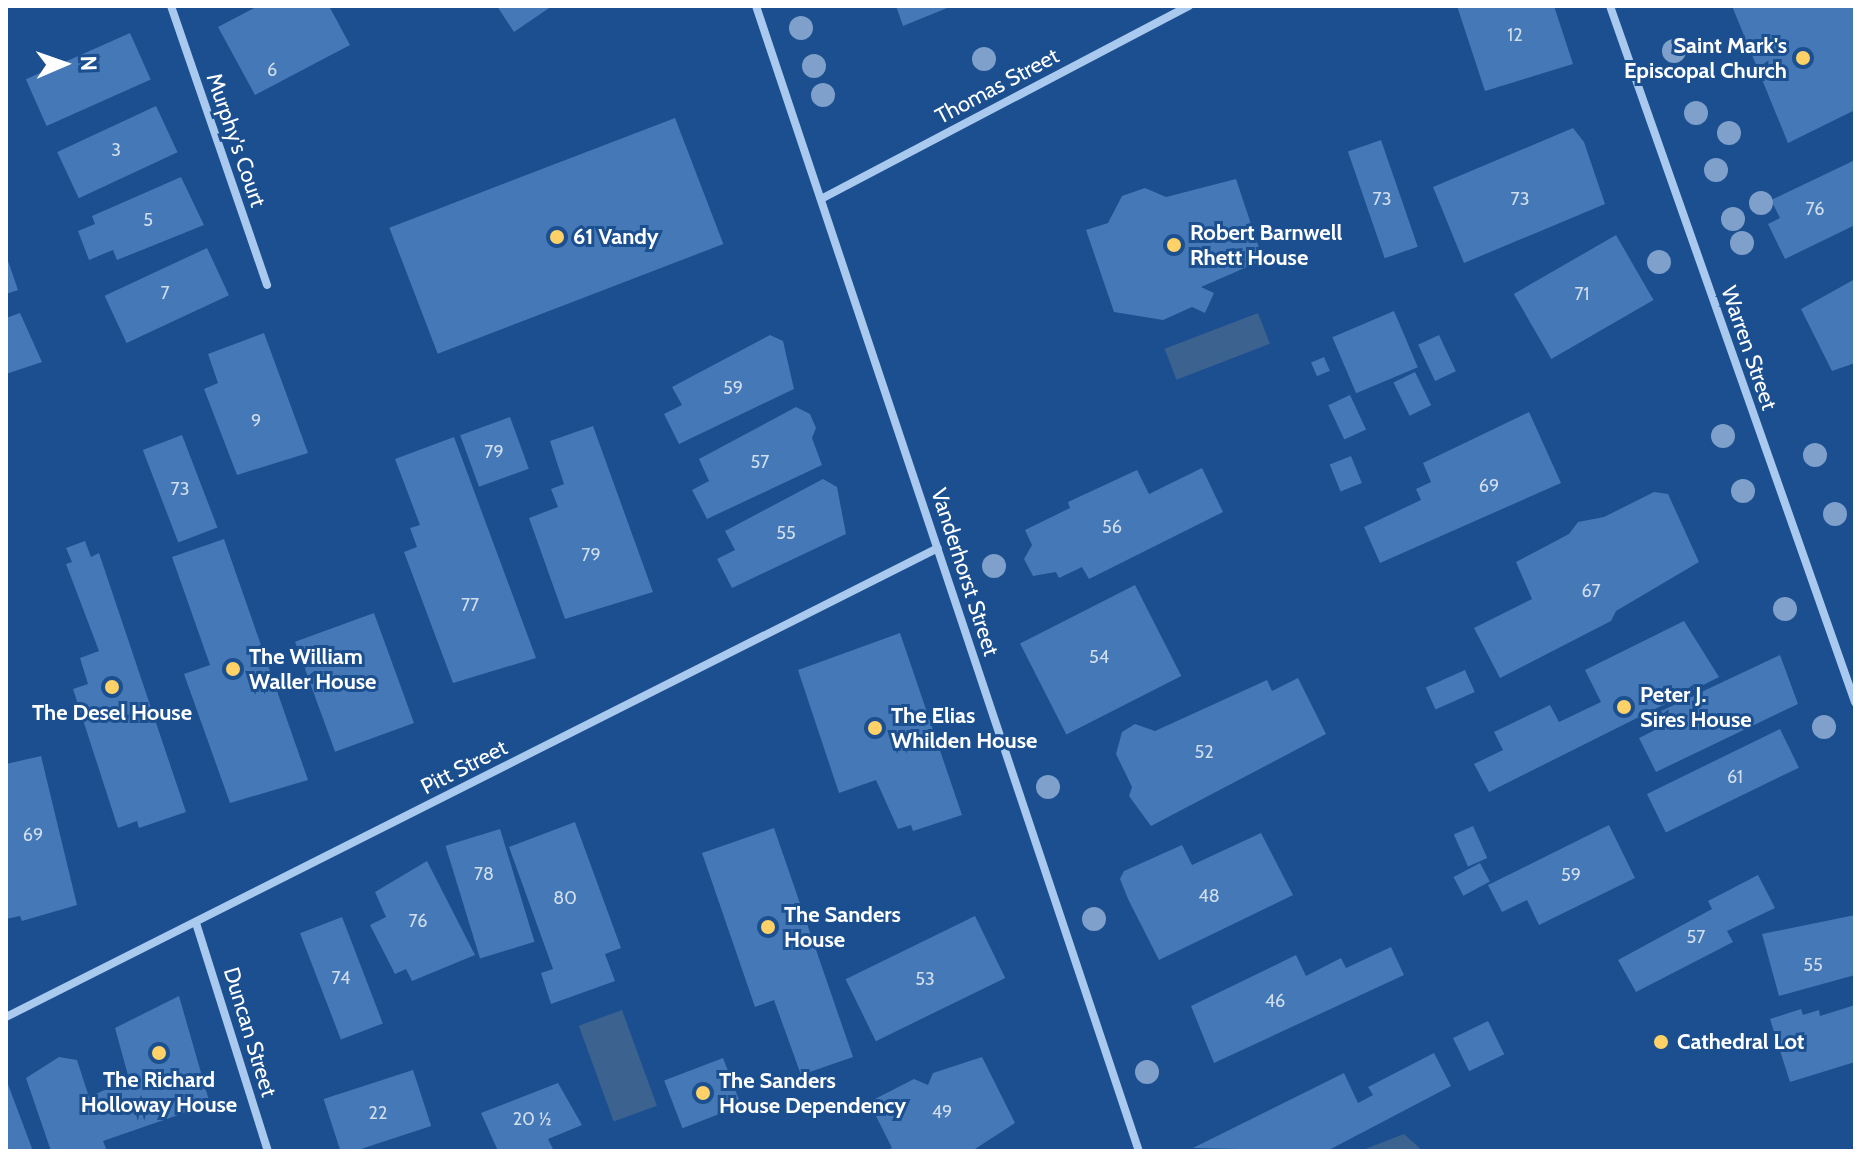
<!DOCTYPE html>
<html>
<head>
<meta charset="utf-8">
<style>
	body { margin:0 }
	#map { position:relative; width:1861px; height:1157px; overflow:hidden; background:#1b4f8f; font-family:Cabin,sans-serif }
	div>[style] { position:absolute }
	.water>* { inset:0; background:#3c6290; transform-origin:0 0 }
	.building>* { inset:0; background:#4478b7; transform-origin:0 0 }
	.street>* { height:8px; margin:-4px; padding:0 4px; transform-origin:4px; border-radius:4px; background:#a9c9ee }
	.trees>* { width:24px; height:24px; margin:-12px; border-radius:50%; background:#7ea0ca }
	.dots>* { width:22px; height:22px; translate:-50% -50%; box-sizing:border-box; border:4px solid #1b4f8f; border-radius:50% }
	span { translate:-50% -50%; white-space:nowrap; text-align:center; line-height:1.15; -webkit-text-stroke:6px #1b4f8f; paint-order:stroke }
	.number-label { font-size:18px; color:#d0dded }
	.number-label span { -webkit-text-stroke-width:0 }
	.poi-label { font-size:22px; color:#fff; font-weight:700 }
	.right { translate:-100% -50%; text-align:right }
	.left { translate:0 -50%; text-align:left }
	.street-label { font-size:22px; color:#fff }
	.frame { position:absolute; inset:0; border:8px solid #fff; pointer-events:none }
	.north { position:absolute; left:24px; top:24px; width:80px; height:80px; -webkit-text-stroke:6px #1b4f8f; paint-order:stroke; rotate:88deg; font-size:22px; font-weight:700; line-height:32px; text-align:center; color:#fff }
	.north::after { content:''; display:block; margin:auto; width:28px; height:36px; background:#fff; clip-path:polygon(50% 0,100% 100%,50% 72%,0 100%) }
</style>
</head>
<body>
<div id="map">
	<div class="water">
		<div style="left:1258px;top:313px;width:33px;height:100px;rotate:69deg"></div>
		<div style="left:622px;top:1010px;width:102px;height:46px;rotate:70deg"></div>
		<div style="clip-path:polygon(1404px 1134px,1423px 1151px,1360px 1151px)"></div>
	</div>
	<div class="building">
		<div style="clip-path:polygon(258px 6px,329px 6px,350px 45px,255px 95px,218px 27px)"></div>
		<div style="clip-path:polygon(497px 6px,552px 6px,514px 32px)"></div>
		<div style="clip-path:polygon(896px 6px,952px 6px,903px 26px)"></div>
		<div style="clip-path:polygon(1457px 6px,1554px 6px,1573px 64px,1485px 91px)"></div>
		<div style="clip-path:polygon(1732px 6px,1855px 6px,1855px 110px,1788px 143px)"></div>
		<div style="left:130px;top:33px;width:51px;height:114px;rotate:66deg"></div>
		<div style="left:156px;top:106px;width:51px;height:109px;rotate:65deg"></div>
		<div style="left:675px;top:118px;width:135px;height:306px;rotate:69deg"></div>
		<div style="clip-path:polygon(1573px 128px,1584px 142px,1605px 204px,1464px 263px,1433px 187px)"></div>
		<div style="left:1381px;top:140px;width:113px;height:35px;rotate:71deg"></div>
		<div style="clip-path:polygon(1855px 160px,1855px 225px,1785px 259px,1768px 224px,1780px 218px,1771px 200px)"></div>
		<div style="clip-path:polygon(181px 177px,204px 225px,117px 260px,113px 250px,89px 260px,78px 231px,95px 224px,92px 216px)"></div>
		<div style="clip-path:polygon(1236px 179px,1263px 260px,1201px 287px,1214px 293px,1205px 313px,1192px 307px,1163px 320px,1114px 312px,1086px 230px,1108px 223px,1122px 196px,1145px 188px,1166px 197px)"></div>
		<div style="left:1616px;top:235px;width:75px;height:118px;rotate:60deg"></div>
		<div style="left:207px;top:248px;width:52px;height:113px;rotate:65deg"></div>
		<div style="clip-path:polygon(6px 255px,18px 290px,6px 294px)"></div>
		<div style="clip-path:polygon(1855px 279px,1855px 363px,1832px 371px,1801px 309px)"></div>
		<div style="left:1394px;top:311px;width:61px;height:67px;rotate:67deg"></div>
		<div style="clip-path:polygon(20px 313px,42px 362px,6px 374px,6px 318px)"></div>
		<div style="clip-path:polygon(264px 333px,308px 453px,237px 475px,204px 389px,218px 383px,208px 354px)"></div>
		<div style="clip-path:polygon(770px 335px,783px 341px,794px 389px,679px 444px,664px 414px,682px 405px,672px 387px)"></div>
		<div style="left:1439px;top:335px;width:40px;height:23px;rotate:65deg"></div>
		<div style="left:1324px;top:357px;width:15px;height:14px;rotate:67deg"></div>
		<div style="left:1415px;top:372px;width:37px;height:24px;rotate:64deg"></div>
		<div style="left:1350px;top:395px;width:38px;height:24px;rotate:65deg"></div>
		<div style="clip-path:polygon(796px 407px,810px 414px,816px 428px,812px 438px,822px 465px,707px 519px,692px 490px,709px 481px,699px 459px)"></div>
		<div style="clip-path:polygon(1529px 412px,1561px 483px,1380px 563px,1364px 527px,1421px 500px,1416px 489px,1431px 482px,1423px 463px)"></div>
		<div style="left:510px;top:417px;width:55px;height:53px;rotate:70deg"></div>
		<div style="clip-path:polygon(593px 426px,653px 592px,565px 619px,529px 518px,558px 507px,551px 489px,564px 484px,550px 441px)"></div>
		<div style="left:182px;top:435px;width:99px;height:42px;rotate:69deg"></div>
		<div style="clip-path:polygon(454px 437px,536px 658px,453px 683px,404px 552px,417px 547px,410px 528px,420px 525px,395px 459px)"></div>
		<div style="left:1351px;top:456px;width:29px;height:23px;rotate:68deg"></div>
		<div style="clip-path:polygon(1202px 468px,1223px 512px,1089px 579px,1082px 567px,1059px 578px,1056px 572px,1033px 576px,1024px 559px,1032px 545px,1025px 530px,1070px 508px,1068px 502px,1137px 470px,1149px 494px)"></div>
		<div style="clip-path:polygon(823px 479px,837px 487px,846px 534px,732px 588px,717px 559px,735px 550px,725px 531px)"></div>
		<div style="clip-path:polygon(1654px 492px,1668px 494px,1699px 562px,1616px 611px,1611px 621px,1500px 678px,1474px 628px,1532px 599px,1516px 562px,1569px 534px,1578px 522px,1604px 517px)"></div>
		<div style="clip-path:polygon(224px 539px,308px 780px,230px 803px,184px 674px,210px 665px,172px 557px)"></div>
		<div style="clip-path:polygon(85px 541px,91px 557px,99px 553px,186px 812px,139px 828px,137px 821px,118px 828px,73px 689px,88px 684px,80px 658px,99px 651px,66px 564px,72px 562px,66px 548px)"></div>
		<div style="left:1135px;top:585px;width:102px;height:129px;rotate:63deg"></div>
		<div style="left:374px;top:613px;width:117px;height:84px;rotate:70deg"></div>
		<div style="clip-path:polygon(1684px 621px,1719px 677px,1489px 792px,1474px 764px,1503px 750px,1494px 732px,1550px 705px,1559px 722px,1601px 702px,1585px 670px)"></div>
		<div style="clip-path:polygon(900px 633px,962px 815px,913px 831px,911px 825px,898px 829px,876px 780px,839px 793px,798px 670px)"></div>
		<div style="clip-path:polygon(1780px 655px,1798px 704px,1656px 772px,1639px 738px,1667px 724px,1661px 711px)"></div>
		<div style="left:1465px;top:670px;width:24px;height:43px;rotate:66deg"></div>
		<div style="clip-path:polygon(1298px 678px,1326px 734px,1151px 826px,1129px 796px,1132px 787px,1116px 754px,1122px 732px,1135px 724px,1155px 731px,1267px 680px,1272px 691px)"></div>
		<div style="left:1780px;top:729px;width:43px;height:148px;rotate:64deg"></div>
		<div style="clip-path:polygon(41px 756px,77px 905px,22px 921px,20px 916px,6px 919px,6px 764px)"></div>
		<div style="clip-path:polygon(575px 822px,621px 948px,605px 954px,615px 981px,551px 1004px,541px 973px,553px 969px,509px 847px)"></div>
		<div style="clip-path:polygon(1609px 825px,1635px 878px,1539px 925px,1527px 900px,1502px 912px,1488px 885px)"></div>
		<div style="left:1473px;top:826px;width:35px;height:21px;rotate:66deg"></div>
		<div style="clip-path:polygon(774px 828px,853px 1057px,801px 1075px,774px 1000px,755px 1007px,702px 853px)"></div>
		<div style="left:500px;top:829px;width:118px;height:57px;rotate:73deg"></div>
		<div style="clip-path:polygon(1261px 833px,1293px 895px,1159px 960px,1128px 899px,1120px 879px,1124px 871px,1182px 845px,1192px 865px)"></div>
		<div style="clip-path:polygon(427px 861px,475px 955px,412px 981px,406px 969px,395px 974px,370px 925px,386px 917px,375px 892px)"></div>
		<div style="left:1480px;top:863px;width:21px;height:30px;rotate:62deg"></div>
		<div style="clip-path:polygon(1758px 875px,1775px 908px,1727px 931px,1733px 942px,1636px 992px,1618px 960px,1712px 909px,1708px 901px)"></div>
		<div style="clip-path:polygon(1855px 915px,1855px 975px,1779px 996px,1762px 934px)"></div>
		<div style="left:975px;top:916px;width:69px;height:144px;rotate:64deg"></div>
		<div style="left:342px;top:917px;width:114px;height:45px;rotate:69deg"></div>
		<div style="clip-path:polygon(1391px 947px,1404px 975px,1214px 1063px,1191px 1006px,1296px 955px,1306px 976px,1341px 958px,1346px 968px)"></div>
		<div style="clip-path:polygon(179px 996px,210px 1104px,103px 1141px,107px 1151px,51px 1151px,26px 1078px,59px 1057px,77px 1060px,89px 1097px,129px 1079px,115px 1028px)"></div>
		<div style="clip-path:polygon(1855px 1005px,1855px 1062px,1790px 1082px,1770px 1019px,1801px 1009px,1803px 1015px,1819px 1010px,1820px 1016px)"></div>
		<div style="left:1488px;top:1021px;width:37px;height:39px;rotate:64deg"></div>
		<div style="clip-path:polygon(1434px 1053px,1451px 1086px,1327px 1151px,1193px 1148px,1344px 1073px,1358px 1103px,1373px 1095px,1368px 1087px)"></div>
		<div style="clip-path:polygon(982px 1057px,1015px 1123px,972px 1151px,885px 1151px,892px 1148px,869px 1102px,914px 1079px,928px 1085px,933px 1073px)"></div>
		<div style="left:723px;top:1058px;width:51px;height:63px;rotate:69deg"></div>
		<div style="left:413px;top:1070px;width:59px;height:94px;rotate:72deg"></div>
		<div style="clip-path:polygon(6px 1079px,33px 1151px,6px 1151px)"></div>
		<div style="clip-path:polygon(558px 1083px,582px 1125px,548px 1139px,554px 1151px,498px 1151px,481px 1113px)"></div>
	</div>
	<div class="street">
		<div style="left:171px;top:6px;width:295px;rotate:71deg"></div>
		<div style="left:756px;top:6px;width:1207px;rotate:71.51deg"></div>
		<div style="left:1610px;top:6px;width:738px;rotate:70.61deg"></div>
		<div style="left:821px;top:199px;width:416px;rotate:-27.7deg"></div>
		<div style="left:196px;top:923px;width:239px;rotate:72.5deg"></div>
		<div style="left:6px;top:1017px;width:1043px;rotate:-26.71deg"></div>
	</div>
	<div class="trees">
		<div style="left:801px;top:28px"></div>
		<div style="left:1674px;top:51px"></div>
		<div style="left:984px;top:59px"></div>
		<div style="left:814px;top:66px"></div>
		<div style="left:823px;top:95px"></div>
		<div style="left:1696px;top:113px"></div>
		<div style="left:1729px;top:133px"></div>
		<div style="left:1716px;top:170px"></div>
		<div style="left:1761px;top:203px"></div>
		<div style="left:1733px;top:219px"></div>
		<div style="left:1742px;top:243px"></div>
		<div style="left:1659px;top:262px"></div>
		<div style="left:1723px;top:436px"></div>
		<div style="left:1815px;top:455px"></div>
		<div style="left:1743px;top:491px"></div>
		<div style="left:1835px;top:514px"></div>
		<div style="left:994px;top:566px"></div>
		<div style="left:1785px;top:609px"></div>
		<div style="left:1824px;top:727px"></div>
		<div style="left:1048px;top:787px"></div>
		<div style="left:1094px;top:919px"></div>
		<div style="left:1147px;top:1072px"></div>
	</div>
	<div class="dots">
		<div style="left:1803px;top:58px;background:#ffd166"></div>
		<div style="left:557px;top:237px;background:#ffd166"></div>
		<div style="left:1174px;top:245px;background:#ffd166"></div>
		<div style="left:233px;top:669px;background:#ffd166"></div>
		<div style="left:112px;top:687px;background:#ffd166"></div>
		<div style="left:1624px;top:707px;background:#ffd166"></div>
		<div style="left:875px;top:728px;background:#ffd166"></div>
		<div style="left:768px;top:927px;background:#ffd166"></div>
		<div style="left:1661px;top:1042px;background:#ffd166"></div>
		<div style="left:159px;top:1053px;background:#ffd166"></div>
		<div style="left:703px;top:1093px;background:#ffd166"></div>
	</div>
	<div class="number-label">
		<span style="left:1515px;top:35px">12</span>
		<span style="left:272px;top:70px">6</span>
		<span style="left:116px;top:150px">3</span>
		<span style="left:1382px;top:199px">73</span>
		<span style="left:1520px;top:199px">73</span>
		<span style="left:1815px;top:209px">76</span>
		<span style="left:148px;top:220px">5</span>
		<span style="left:165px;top:293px">7</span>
		<span style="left:1582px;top:294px">71</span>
		<span style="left:733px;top:388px">59</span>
		<span style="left:256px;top:421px">9</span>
		<span style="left:494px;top:452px">79</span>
		<span style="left:760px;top:462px">57</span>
		<span style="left:1489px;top:486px">69</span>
		<span style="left:180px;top:489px">73</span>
		<span style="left:1112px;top:527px">56</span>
		<span style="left:786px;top:533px">55</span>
		<span style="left:591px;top:555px">79</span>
		<span style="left:1591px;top:591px">67</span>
		<span style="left:470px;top:605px">77</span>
		<span style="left:1099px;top:657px">54</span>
		<span style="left:1204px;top:752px">52</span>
		<span style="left:1735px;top:777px">61</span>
		<span style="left:33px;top:835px">69</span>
		<span style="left:484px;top:874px">78</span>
		<span style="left:1571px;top:875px">59</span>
		<span style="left:1209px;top:896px">48</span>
		<span style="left:565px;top:898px">80</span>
		<span style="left:418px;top:921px">76</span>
		<span style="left:1696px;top:937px">57</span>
		<span style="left:1813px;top:965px">55</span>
		<span style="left:341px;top:978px">74</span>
		<span style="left:925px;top:979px">53</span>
		<span style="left:1275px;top:1001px">46</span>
		<span style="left:942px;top:1112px">49</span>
		<span style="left:378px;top:1113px">22</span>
		<span style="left:532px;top:1119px">20 ½</span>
	</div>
	<div class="poi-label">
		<span class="right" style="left:1787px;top:58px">Saint Mark's<br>Episcopal Church</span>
		<span class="left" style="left:1190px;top:245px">Robert Barnwell<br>Rhett House</span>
		<span class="left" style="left:573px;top:237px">61 Vandy</span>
		<span class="left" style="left:249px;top:669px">The William<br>Waller House</span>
		<span class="left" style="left:1640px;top:707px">Peter J.<br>Sires House</span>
		<span style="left:112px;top:713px">The Desel House</span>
		<span class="left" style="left:891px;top:728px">The Elias<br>Whilden House</span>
		<span class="left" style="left:784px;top:927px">The Sanders<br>House</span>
		<span class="left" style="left:1677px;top:1042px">Cathedral Lot</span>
		<span style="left:159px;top:1092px">The Richard<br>Holloway House</span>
		<span class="left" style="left:719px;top:1093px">The Sanders<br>House Dependency</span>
	</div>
	<div class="street-label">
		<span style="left:997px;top:86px;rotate:-28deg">Thomas Street</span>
		<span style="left:236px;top:140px;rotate:71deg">Murphy's Court</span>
		<span style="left:1749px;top:348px;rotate:71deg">Warren Street</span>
		<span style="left:965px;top:572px;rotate:72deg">Vanderhorst Street</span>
		<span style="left:464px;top:767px;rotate:-27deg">Pitt Street</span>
		<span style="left:250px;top:1032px;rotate:73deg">Duncan Street</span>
	</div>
	<div class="frame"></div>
	<div class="north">N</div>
</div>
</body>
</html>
